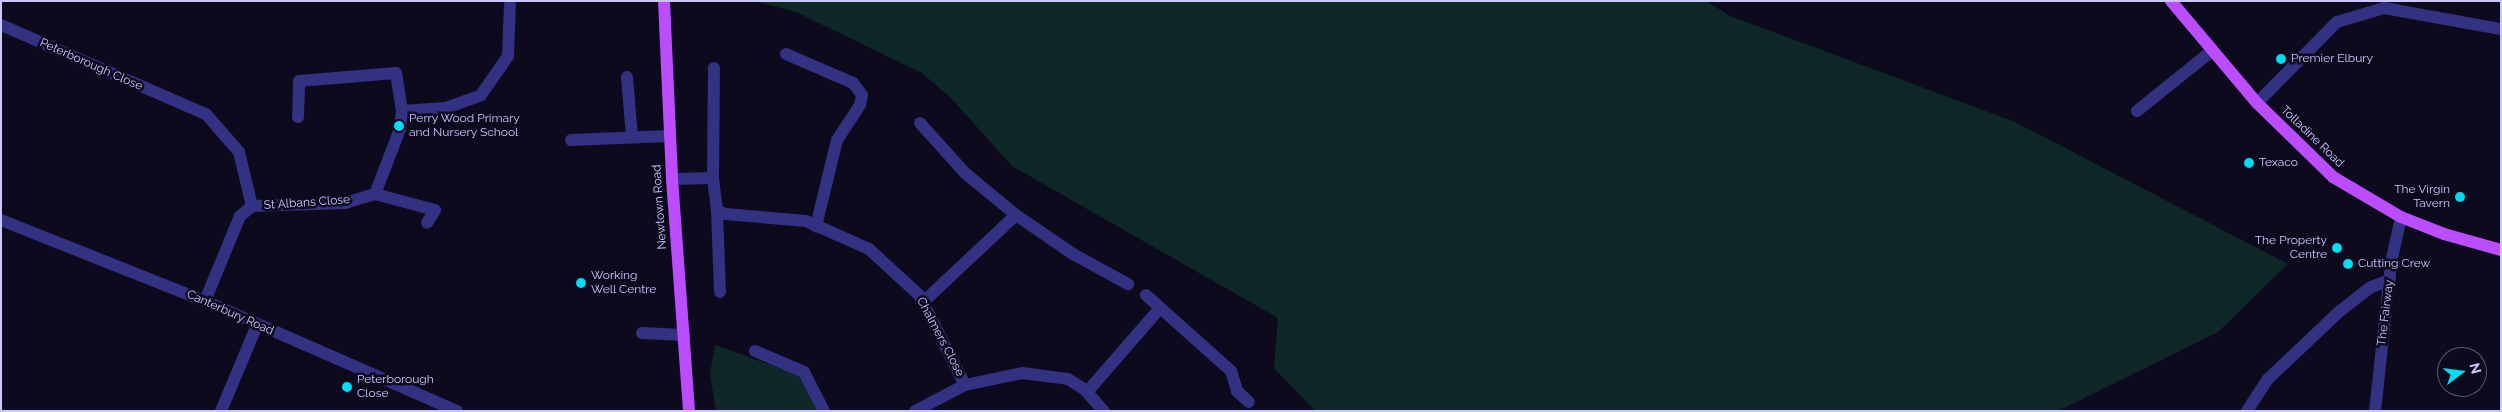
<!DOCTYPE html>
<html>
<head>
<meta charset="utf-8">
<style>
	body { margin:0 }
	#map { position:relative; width:2502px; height:412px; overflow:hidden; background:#0d0a1e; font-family:Raleway,sans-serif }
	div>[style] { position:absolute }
	.green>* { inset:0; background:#0d2827 }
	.minor>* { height:12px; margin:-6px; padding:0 6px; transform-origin:6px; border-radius:6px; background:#333181 }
	.major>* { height:12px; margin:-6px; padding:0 6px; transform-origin:6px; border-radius:6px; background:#bb4dff }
	.dots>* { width:14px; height:14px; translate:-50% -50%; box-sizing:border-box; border:2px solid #0d0a1e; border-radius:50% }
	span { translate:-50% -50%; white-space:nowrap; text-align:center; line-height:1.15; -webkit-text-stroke:5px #0d0a1e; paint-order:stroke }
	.poi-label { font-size:12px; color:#ccc6ff }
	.left { translate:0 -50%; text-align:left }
	.right { translate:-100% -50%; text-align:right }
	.street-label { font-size:12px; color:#ccc6ff }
	.frame { position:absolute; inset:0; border:2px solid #ccc6ff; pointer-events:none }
	.north { position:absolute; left:2437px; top:347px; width:50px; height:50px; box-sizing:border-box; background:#0d0a1e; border:1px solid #595578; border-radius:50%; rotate:75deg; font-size:14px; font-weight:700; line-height:20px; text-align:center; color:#ccc6ff }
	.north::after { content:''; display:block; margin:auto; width:18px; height:22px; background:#00dcf1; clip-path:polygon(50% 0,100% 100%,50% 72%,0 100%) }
</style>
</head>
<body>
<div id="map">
	<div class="green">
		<div style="clip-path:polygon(754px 1px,1706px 1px,1730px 16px,2015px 122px,2288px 264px,2218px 332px,2058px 411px,1315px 411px,1274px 368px,1278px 318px,1012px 166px,951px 98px,922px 73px,796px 12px)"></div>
		<div style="clip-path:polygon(715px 345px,802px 376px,817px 411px,716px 411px,710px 374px)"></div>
	</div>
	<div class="minor">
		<div style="left:1px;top:25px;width:223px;rotate:23.5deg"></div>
		<div style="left:206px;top:114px;width:50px;rotate:49deg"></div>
		<div style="left:239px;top:152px;width:56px;rotate:76.5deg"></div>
		<div style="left:252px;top:206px;width:16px;rotate:140deg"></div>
		<div style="left:240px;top:216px;width:92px;rotate:112.4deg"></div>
		<div style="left:786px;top:54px;width:73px;rotate:23.4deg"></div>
		<div style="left:853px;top:83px;width:15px;rotate:53deg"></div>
		<div style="left:862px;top:95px;width:10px;rotate:101deg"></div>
		<div style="left:860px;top:105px;width:42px;rotate:123.3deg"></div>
		<div style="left:837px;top:140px;width:89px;rotate:103.7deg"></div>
		<div style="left:627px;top:77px;width:60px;rotate:85.2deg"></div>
		<div style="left:2257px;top:103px;width:114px;rotate:-45.4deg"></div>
		<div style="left:2337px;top:22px;width:49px;rotate:-16.6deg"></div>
		<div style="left:2384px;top:8px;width:119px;rotate:10.2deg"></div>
		<div style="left:402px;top:111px;width:44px;rotate:-3.9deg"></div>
		<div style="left:446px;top:108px;width:37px;rotate:-20deg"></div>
		<div style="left:481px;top:95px;width:47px;rotate:-55.3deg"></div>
		<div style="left:508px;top:56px;width:51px;rotate:-87.8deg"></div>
		<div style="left:2137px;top:111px;width:97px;rotate:-38.8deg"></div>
		<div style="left:298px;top:117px;width:36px;rotate:-88deg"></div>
		<div style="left:299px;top:81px;width:97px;rotate:-4.7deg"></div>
		<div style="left:396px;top:73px;width:38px;rotate:81deg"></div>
		<div style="left:402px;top:111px;width:18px;rotate:96deg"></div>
		<div style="left:400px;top:129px;width:70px;rotate:111deg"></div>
		<div style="left:920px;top:123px;width:67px;rotate:48deg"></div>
		<div style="left:965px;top:173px;width:66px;rotate:39.5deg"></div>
		<div style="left:1016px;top:215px;width:127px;rotate:136.9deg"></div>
		<div style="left:571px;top:140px;width:98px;rotate:-2.3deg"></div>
		<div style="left:713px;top:178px;width:110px;rotate:-89.5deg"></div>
		<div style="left:672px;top:179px;width:41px;rotate:-1.4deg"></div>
		<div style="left:713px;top:178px;width:32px;rotate:83deg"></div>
		<div style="left:717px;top:210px;width:9px;rotate:27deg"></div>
		<div style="left:725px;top:214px;width:81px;rotate:4.9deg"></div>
		<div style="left:806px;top:221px;width:69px;rotate:24deg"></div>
		<div style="left:869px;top:249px;width:68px;rotate:42.6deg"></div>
		<div style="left:919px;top:295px;width:101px;rotate:62.9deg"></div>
		<div style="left:252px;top:206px;width:93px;rotate:-1.8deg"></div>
		<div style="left:345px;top:203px;width:31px;rotate:-17deg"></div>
		<div style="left:375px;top:194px;width:62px;rotate:14.9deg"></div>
		<div style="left:435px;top:210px;width:15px;rotate:122deg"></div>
		<div style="left:717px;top:210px;width:82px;rotate:87.9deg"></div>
		<div style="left:1016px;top:215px;width:69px;rotate:34.4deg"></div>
		<div style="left:1073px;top:254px;width:63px;rotate:28.6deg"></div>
		<div style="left:1px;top:220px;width:219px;rotate:21.7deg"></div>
		<div style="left:205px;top:301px;width:275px;rotate:23.6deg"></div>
		<div style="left:1146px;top:295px;width:114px;rotate:41.8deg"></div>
		<div style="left:1231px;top:371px;width:21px;rotate:73deg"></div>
		<div style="left:1237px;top:391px;width:16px;rotate:43deg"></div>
		<div style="left:642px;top:333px;width:42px;rotate:2.7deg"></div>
		<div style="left:755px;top:351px;width:53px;rotate:23.2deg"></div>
		<div style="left:804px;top:372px;width:44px;rotate:62.9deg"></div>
		<div style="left:1087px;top:392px;width:111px;rotate:-49deg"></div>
		<div style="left:221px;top:411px;width:93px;rotate:-67.3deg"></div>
		<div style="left:915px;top:411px;width:56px;rotate:-27.5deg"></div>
		<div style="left:965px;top:385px;width:58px;rotate:-11.9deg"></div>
		<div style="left:1022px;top:373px;width:46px;rotate:7.4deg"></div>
		<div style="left:1068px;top:379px;width:19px;rotate:32deg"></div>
		<div style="left:1084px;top:389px;width:30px;rotate:48deg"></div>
		<div style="left:2247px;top:411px;width:38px;rotate:-57deg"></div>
		<div style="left:2268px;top:379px;width:99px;rotate:-43.4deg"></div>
		<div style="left:2340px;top:311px;width:39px;rotate:-38deg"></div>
		<div style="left:2371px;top:287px;width:20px;rotate:-20deg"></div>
		<div style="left:2375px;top:411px;width:149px;rotate:-83.8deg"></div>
		<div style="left:2391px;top:263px;width:47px;rotate:-77.7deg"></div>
	</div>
	<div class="major">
		<div style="left:664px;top:1px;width:178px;rotate:87.4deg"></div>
		<div style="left:672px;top:179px;width:233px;rotate:85.8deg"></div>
		<div style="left:2171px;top:1px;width:133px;rotate:49.9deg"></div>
		<div style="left:2257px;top:103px;width:106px;rotate:44.2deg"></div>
		<div style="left:2333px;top:177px;width:79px;rotate:30.5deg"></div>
		<div style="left:2401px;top:217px;width:46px;rotate:21.6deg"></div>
		<div style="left:2444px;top:234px;width:59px;rotate:15.7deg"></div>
	</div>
	<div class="dots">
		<div style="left:2281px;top:59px;background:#00dcf1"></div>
		<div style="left:399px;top:126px;background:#00dcf1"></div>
		<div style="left:2249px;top:163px;background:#00dcf1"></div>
		<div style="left:2460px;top:197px;background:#00dcf1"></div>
		<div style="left:2337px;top:248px;background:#00dcf1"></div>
		<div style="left:2348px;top:264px;background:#00dcf1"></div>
		<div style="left:581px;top:283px;background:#00dcf1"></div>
		<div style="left:347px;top:387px;background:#00dcf1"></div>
	</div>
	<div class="poi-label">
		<span class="left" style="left:2291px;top:59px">Premier Elbury</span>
		<span class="left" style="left:409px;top:126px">Perry Wood Primary<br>and Nursery School</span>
		<span class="left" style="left:2259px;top:163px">Texaco</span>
		<span class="right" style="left:2450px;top:197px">The Virgin<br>Tavern</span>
		<span class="right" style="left:2327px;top:248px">The Property<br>Centre</span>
		<span class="left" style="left:2358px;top:264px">Cutting Crew</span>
		<span class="left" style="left:591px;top:283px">Working<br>Well Centre</span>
		<span class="left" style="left:357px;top:387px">Peterborough<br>Close</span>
	</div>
	<div class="street-label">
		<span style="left:91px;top:65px;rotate:24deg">Peterborough Close</span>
		<span style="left:2312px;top:137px;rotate:44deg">Tolladine Road</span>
		<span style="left:307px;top:203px;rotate:-4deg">St Albans Close</span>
		<span style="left:660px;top:207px;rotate:-94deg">Newtown Road</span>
		<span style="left:230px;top:313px;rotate:24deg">Canterbury Road</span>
		<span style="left:2386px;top:313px;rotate:-83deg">The Fairway</span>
		<span style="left:940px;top:337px;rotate:62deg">Chalmers Close</span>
	</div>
	<div class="frame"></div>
	<div class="north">N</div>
</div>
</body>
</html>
